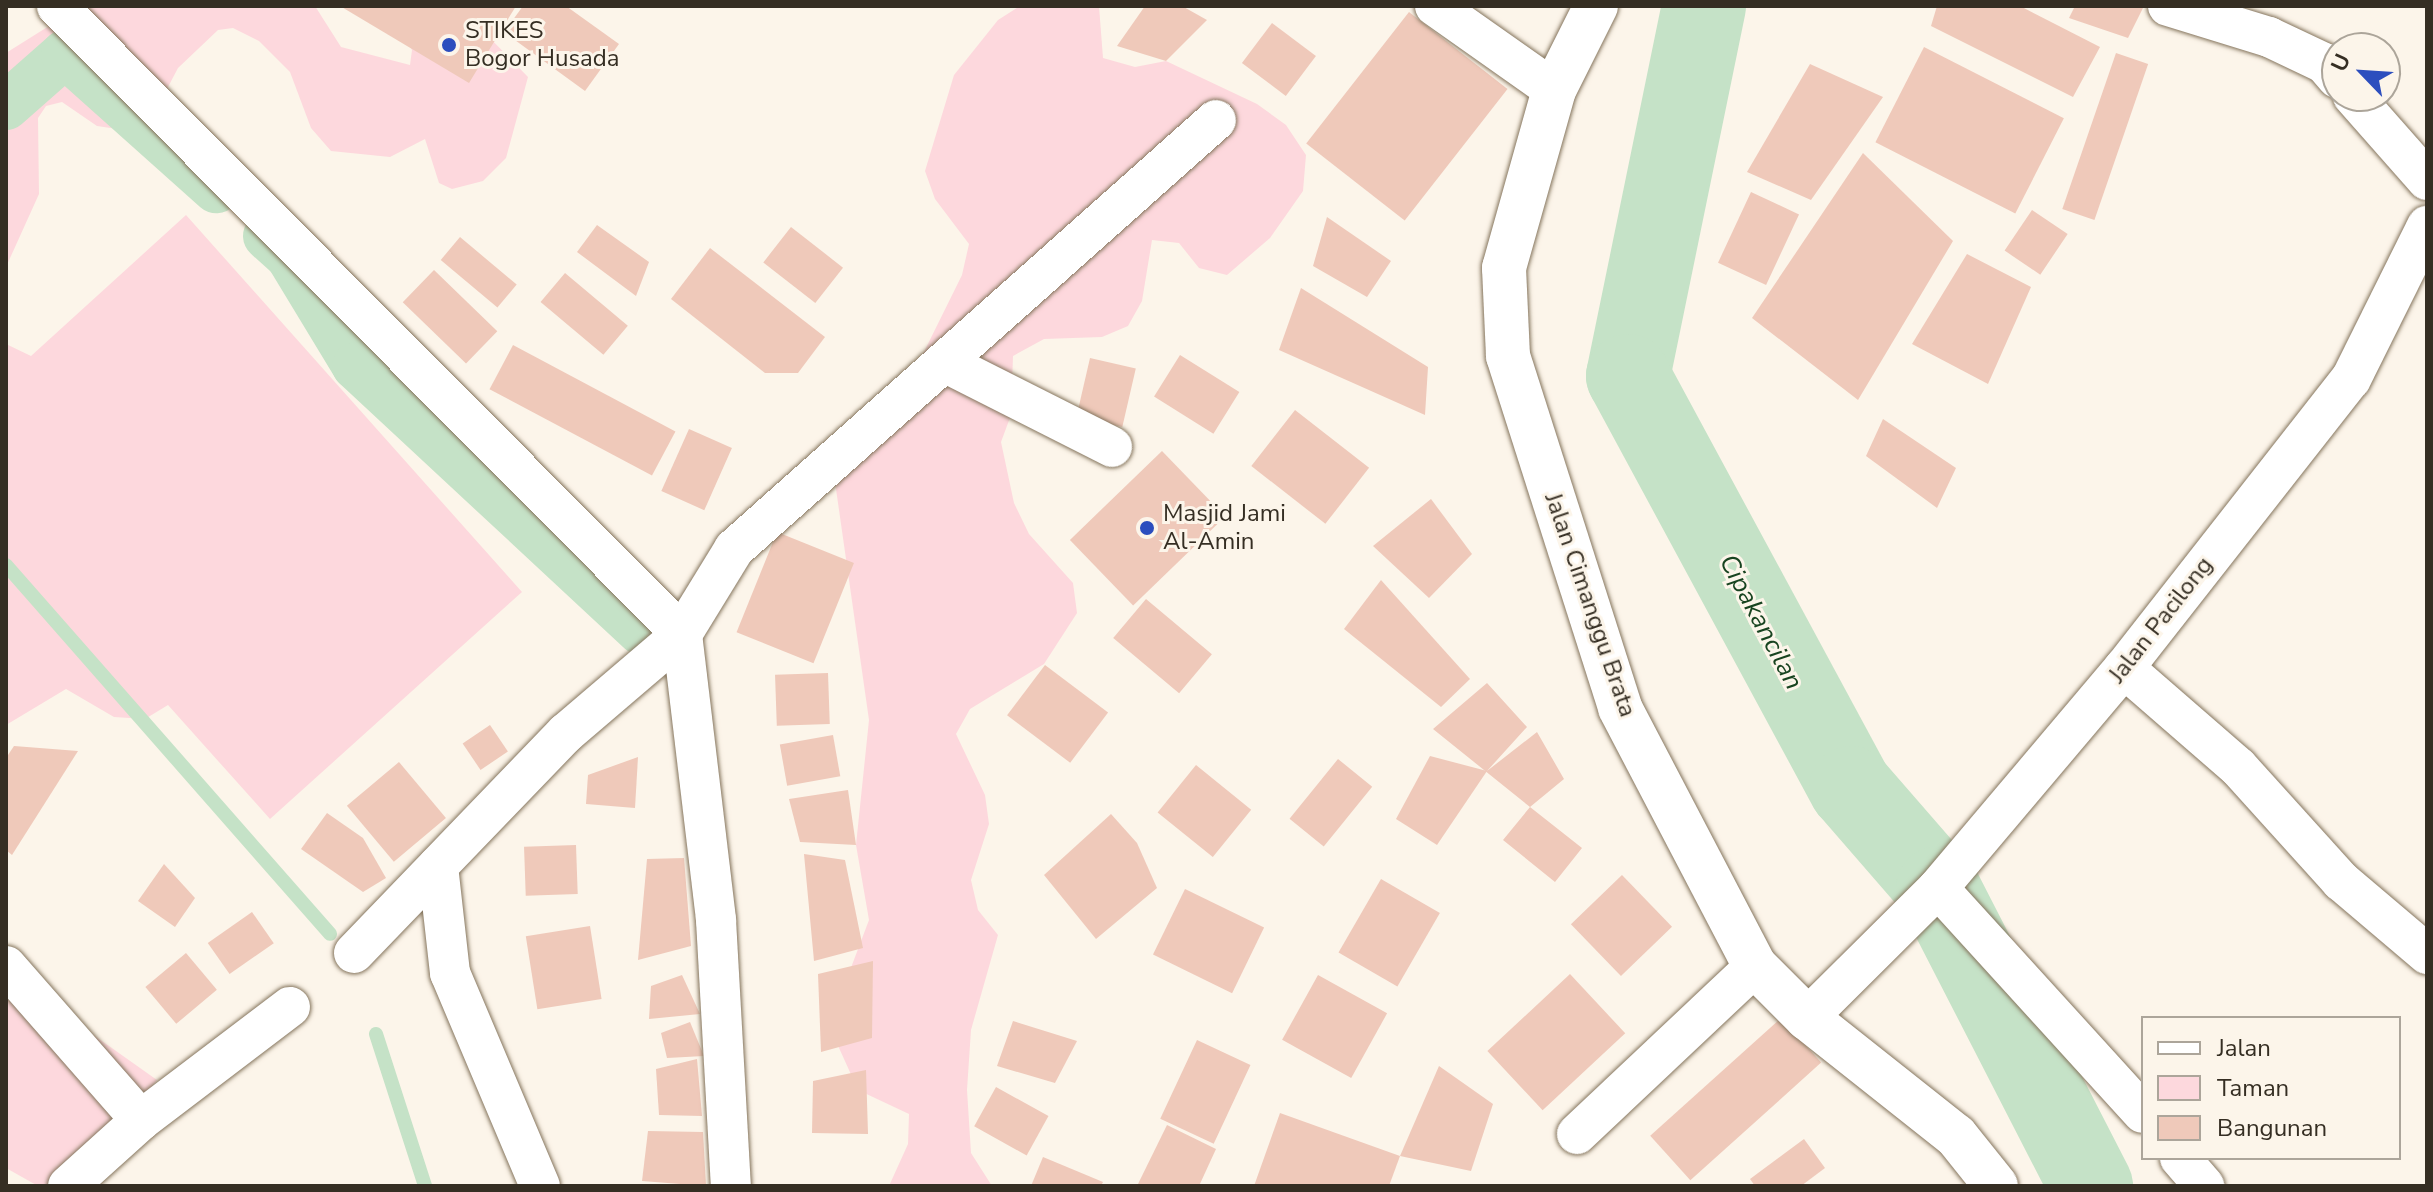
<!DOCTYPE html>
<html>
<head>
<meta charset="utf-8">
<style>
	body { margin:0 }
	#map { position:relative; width:2433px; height:1192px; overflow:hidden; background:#fcf5ea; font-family:"Nunito Sans",sans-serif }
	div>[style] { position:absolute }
	.green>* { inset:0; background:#fdd8dd }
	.stream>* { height:14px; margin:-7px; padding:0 7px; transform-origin:7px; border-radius:7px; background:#c5e2c7 }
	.canal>* { height:48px; margin:-24px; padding:0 24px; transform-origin:24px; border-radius:24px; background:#c5e2c7 }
	.river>* { height:84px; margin:-42px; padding:0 42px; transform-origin:42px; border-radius:42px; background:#c5e2c7 }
	.building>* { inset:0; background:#efc9ba; transform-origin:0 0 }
	.roads { filter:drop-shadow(0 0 2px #85755d) drop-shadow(0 0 2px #85755d) }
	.street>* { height:40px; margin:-20px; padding:0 20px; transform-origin:20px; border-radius:20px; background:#fff }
	.secondary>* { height:44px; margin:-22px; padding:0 22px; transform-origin:22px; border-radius:22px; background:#fff }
	.dots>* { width:22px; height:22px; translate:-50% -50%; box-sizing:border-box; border:4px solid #fcf5ea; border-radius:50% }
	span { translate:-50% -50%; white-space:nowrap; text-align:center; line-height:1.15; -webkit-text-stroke:6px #fcf5ea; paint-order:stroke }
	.poi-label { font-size:24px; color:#352e23 }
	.left { translate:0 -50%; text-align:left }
	.street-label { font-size:24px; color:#352e23 }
	.water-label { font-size:26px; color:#184420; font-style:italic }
	.frame { position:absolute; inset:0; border:8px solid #352e23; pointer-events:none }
	.legend { position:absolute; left:2141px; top:1016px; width:260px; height:144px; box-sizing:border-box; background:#fcf5ea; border:2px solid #aca59a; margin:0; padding:10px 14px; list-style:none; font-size:24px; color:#352e23 }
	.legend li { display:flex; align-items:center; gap:16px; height:40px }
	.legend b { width:40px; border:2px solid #aca59a }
	.north { position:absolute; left:2321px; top:32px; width:80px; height:80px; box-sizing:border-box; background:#fcf5ea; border:2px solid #aca59a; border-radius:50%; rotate:295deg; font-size:22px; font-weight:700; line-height:32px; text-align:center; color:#352e23 }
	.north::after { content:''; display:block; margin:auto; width:28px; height:36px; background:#2c4ebe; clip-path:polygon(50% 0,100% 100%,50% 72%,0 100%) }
</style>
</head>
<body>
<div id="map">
	<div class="green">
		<div style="clip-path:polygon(56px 6px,315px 6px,341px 47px,410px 65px,412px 50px,397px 26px,481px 29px,528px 77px,506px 158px,483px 181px,452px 189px,439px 183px,425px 139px,390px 157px,331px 151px,311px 128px,290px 72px,259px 41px,233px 28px,218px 30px,178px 68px,158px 106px,124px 130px,97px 126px,62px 102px,46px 106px,38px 118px,39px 194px,6px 267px,6px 53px,49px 26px)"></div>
		<div style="clip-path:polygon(1020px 6px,1099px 6px,1103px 58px,1135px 67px,1166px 61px,1257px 104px,1286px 125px,1306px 155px,1303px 191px,1270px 238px,1227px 275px,1199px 268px,1179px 243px,1152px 240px,1142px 301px,1128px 326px,1102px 337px,1044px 339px,1013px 356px,1011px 415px,1001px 442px,1014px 503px,1029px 534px,1073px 583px,1077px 613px,1044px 664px,970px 709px,956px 734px,985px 795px,989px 824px,971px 880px,978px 910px,998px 935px,971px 1030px,967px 1090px,971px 1153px,992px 1186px,889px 1186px,908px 1144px,909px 1114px,858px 1090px,835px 1039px,835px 1010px,869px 920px,856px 845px,869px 720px,833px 468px,918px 364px,962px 275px,969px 244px,935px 199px,925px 171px,954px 75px,998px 20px)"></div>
		<div style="clip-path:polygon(186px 215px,522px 592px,270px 819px,168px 705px,145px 719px,114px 717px,66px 689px,6px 725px,6px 344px,31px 356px)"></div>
		<div style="clip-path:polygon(6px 973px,157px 1080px,76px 1186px,38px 1186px,6px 1168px)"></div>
	</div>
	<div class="stream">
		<div style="left:6px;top:565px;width:491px;rotate:48.7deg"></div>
		<div style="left:376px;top:1034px;width:160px;rotate:72.1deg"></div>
	</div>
	<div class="canal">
		<div style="left:6px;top:106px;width:79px;rotate:-41.4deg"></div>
		<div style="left:65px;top:54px;width:203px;rotate:41.8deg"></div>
		<div style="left:267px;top:236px;width:31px;rotate:42deg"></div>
		<div style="left:290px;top:257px;width:127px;rotate:58.8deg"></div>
		<div style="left:356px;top:366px;width:389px;rotate:42.9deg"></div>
	</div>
	<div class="river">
		<div style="left:1704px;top:6px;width:378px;rotate:101.6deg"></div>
		<div style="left:1628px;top:376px;width:468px;rotate:61.6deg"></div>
		<div style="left:1851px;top:788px;width:133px;rotate:49deg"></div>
		<div style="left:1938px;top:888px;width:335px;rotate:62.8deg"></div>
	</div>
	<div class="building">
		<div style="clip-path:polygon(340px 6px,516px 6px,469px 83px)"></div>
		<div style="clip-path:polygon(523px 6px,566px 6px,619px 44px,585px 91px,504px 32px)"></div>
		<div style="clip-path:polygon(1145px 6px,1182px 6px,1207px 20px,1166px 61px,1117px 46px)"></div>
		<div style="clip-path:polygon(1937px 6px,2020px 6px,2100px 47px,2073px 97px,1931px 26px)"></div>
		<div style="clip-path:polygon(2075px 6px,2144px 6px,2128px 38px,2069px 18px)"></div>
		<div style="left:1409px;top:12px;width:125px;height:167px;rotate:38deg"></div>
		<div style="left:1272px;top:23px;width:55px;height:50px;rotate:37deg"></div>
		<div style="left:1924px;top:47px;width:157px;height:107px;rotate:27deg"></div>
		<div style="left:2116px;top:53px;width:34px;height:165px;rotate:19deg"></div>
		<div style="clip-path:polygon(1810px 64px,1883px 97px,1811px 200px,1747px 172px)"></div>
		<div style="clip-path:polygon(1863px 153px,1953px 241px,1858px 400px,1752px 318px)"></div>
		<div style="left:1751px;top:192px;width:53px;height:78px;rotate:25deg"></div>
		<div style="left:2032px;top:210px;width:43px;height:49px;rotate:34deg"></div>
		<div style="clip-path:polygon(1327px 217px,1391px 261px,1367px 297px,1313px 266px)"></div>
		<div style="clip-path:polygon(597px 225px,649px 262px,636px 296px,577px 252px)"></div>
		<div style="left:791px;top:227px;width:66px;height:45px;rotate:38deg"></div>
		<div style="left:460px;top:237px;width:74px;height:30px;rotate:40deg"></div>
		<div style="clip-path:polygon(710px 248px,825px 337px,798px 373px,765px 373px,671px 299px)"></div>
		<div style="clip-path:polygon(1967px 254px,2031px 287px,1988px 384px,1912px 344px)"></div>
		<div style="left:434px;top:270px;width:88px;height:45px;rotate:44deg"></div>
		<div style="left:565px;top:273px;width:82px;height:38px;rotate:40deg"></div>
		<div style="clip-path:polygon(1301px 288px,1428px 367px,1425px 415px,1279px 350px)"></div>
		<div style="left:513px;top:345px;width:184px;height:50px;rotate:28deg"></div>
		<div style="left:1180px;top:355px;width:70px;height:49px;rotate:32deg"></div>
		<div style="left:1090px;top:358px;width:47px;height:60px;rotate:13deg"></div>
		<div style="left:1295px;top:410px;width:94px;height:71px;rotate:38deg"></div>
		<div style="clip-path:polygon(1883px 419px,1956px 468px,1937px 508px,1866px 456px)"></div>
		<div style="left:689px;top:429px;width:47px;height:68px;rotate:24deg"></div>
		<div style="left:1162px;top:451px;width:91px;height:128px;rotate:46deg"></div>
		<div style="clip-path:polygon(1431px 499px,1472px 554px,1429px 598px,1373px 546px)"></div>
		<div style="left:777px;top:532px;width:83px;height:108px;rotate:22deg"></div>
		<div style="clip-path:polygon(1381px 580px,1470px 679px,1441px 707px,1344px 629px)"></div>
		<div style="left:1146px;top:599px;width:86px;height:51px;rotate:40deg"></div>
		<div style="left:1045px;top:665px;width:79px;height:63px;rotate:37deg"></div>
		<div style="left:828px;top:673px;width:51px;height:53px;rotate:88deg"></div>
		<div style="clip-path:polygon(1487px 683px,1527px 727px,1487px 771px,1537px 732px,1564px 779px,1530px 807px,1582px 848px,1555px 882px,1503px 840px,1530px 807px,1433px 729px)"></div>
		<div style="left:490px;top:725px;width:32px;height:33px;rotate:56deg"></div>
		<div style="left:833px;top:735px;width:42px;height:54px;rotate:80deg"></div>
		<div style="clip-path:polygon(14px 746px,78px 751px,12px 855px,6px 850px,6px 758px)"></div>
		<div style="clip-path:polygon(1430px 756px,1487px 771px,1437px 845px,1396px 819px)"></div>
		<div style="clip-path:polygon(638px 757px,635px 808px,586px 804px,588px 775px)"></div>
		<div style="left:1338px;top:759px;width:44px;height:77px;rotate:39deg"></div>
		<div style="left:399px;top:762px;width:73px;height:68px;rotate:50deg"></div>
		<div style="left:1196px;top:765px;width:71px;height:61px;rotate:39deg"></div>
		<div style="clip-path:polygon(848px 790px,856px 845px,800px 842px,789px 799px)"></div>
		<div style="clip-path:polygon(327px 813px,363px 838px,386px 878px,363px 892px,301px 849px)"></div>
		<div style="clip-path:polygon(1111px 814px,1137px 843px,1157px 888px,1096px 939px,1044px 875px)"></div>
		<div style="left:576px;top:845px;width:49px;height:52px;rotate:88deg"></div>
		<div style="clip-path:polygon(804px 854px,845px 860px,863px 948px,814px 961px)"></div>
		<div style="clip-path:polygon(684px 858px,691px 946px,638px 960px,647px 859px)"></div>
		<div style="clip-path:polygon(164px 864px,195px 898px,175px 927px,138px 901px)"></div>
		<div style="left:1622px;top:875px;width:72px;height:71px;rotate:46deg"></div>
		<div style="left:1381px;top:879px;width:68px;height:85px;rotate:30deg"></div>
		<div style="left:1185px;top:889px;width:88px;height:73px;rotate:26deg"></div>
		<div style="left:252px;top:912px;width:38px;height:54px;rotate:55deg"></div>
		<div style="left:590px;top:926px;width:74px;height:65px;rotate:81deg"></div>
		<div style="left:186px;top:953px;width:48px;height:53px;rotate:50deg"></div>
		<div style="clip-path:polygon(873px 961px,872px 1038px,821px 1052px,818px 974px)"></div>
		<div style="left:1570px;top:974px;width:81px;height:113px;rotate:47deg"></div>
		<div style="clip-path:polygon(682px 975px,700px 1014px,649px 1019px,651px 986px)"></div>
		<div style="left:1318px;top:975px;width:79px;height:74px;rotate:29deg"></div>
		<div style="left:1781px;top:1018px;width:60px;height:176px;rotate:48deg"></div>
		<div style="clip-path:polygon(1013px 1021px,1077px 1041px,1055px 1083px,997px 1066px)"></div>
		<div style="clip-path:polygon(690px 1022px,704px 1056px,667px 1058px,661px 1033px)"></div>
		<div style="left:1197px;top:1040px;width:59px;height:87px;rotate:25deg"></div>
		<div style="clip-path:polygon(697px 1059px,702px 1116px,659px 1115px,656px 1069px)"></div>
		<div style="clip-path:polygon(1439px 1066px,1493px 1104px,1471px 1171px,1400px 1156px)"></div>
		<div style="clip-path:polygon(866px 1070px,868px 1134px,812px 1133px,813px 1081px)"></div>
		<div style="left:996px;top:1087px;width:60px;height:45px;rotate:29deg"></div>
		<div style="clip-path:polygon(1280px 1113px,1400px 1156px,1389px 1186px,1254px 1186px)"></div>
		<div style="clip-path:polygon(1167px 1125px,1216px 1149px,1199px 1186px,1137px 1186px)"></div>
		<div style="clip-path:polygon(648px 1131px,703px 1132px,706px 1186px,642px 1181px)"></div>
		<div style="clip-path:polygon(1804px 1139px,1825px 1168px,1801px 1186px,1755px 1186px,1750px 1179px)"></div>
		<div style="clip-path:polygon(1043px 1157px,1103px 1182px,1101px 1186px,1031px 1186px)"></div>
	</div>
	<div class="roads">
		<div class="street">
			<div style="left:57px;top:6px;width:886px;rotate:45.14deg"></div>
			<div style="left:682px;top:634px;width:288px;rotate:83.2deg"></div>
			<div style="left:716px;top:920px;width:266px;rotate:86.8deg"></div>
			<div style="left:1435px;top:6px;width:146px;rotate:35.2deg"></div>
			<div style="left:2168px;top:6px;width:106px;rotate:17.1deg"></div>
			<div style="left:2269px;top:37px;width:61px;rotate:25.3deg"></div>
			<div style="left:2324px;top:63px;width:20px;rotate:49deg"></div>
			<div style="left:2353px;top:96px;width:112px;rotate:48.6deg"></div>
			<div style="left:946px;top:363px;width:186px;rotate:26.8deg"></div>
			<div style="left:2124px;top:668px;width:151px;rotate:41deg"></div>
			<div style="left:2238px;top:767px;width:154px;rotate:47.9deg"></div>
			<div style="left:2341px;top:881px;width:113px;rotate:40.3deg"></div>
			<div style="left:438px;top:866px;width:108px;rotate:83.6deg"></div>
			<div style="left:450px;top:973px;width:231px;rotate:67.1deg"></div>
			<div style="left:1938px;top:888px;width:304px;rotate:47.7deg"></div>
			<div style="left:354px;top:953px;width:306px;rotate:-46.1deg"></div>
			<div style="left:566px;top:733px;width:153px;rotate:-40.5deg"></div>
			<div style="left:682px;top:634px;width:100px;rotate:-58.5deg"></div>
			<div style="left:734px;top:549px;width:645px;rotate:-41.67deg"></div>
			<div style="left:6px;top:966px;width:205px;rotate:48.8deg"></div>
			<div style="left:1807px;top:1018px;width:185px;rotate:-44.8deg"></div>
			<div style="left:1938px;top:888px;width:288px;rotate:-49.8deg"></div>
			<div style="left:2124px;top:668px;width:367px;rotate:-51.9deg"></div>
			<div style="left:2351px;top:379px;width:171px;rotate:-63.6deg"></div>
			<div style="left:1577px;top:1134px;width:245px;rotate:-43.3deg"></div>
			<div style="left:2180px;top:1158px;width:37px;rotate:49deg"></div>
			<div style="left:68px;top:1186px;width:98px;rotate:-42.1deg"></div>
			<div style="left:141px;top:1120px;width:187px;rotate:-37.2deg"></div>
		</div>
		<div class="secondary">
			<div style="left:1596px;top:6px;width:94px;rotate:116.6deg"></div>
			<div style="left:1554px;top:90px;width:185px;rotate:105.7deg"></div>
			<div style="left:1504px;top:268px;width:88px;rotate:87.4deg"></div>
			<div style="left:1508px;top:356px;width:369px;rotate:72.3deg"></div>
			<div style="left:1620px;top:708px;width:291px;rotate:62.4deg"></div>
			<div style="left:1755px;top:966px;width:74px;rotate:45deg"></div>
			<div style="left:1807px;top:1018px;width:190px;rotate:38.4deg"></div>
			<div style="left:1956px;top:1136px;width:64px;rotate:51.3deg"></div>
		</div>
	</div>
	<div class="dots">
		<div style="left:449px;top:45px;background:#2c4ebe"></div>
		<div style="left:1147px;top:528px;background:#2c4ebe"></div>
	</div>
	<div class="poi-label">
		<span class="left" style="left:465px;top:45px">STIKES<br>Bogor Husada</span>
		<span class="left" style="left:1163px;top:528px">Masjid Jami<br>Al-Amin</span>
	</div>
	<div class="street-label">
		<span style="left:1590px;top:605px;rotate:71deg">Jalan Cimanggu Brata</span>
		<span style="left:2161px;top:620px;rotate:-52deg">Jalan Pacilong</span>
	</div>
	<div class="water-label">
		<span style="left:1761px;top:622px;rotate:62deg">Cipakancilan</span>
	</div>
	<div class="frame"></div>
	<ul class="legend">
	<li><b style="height:10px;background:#fff"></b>Jalan</li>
	<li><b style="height:22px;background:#fdd8dd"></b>Taman</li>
	<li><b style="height:22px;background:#efc9ba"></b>Bangunan</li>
	</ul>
	<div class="north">U</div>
</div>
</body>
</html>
